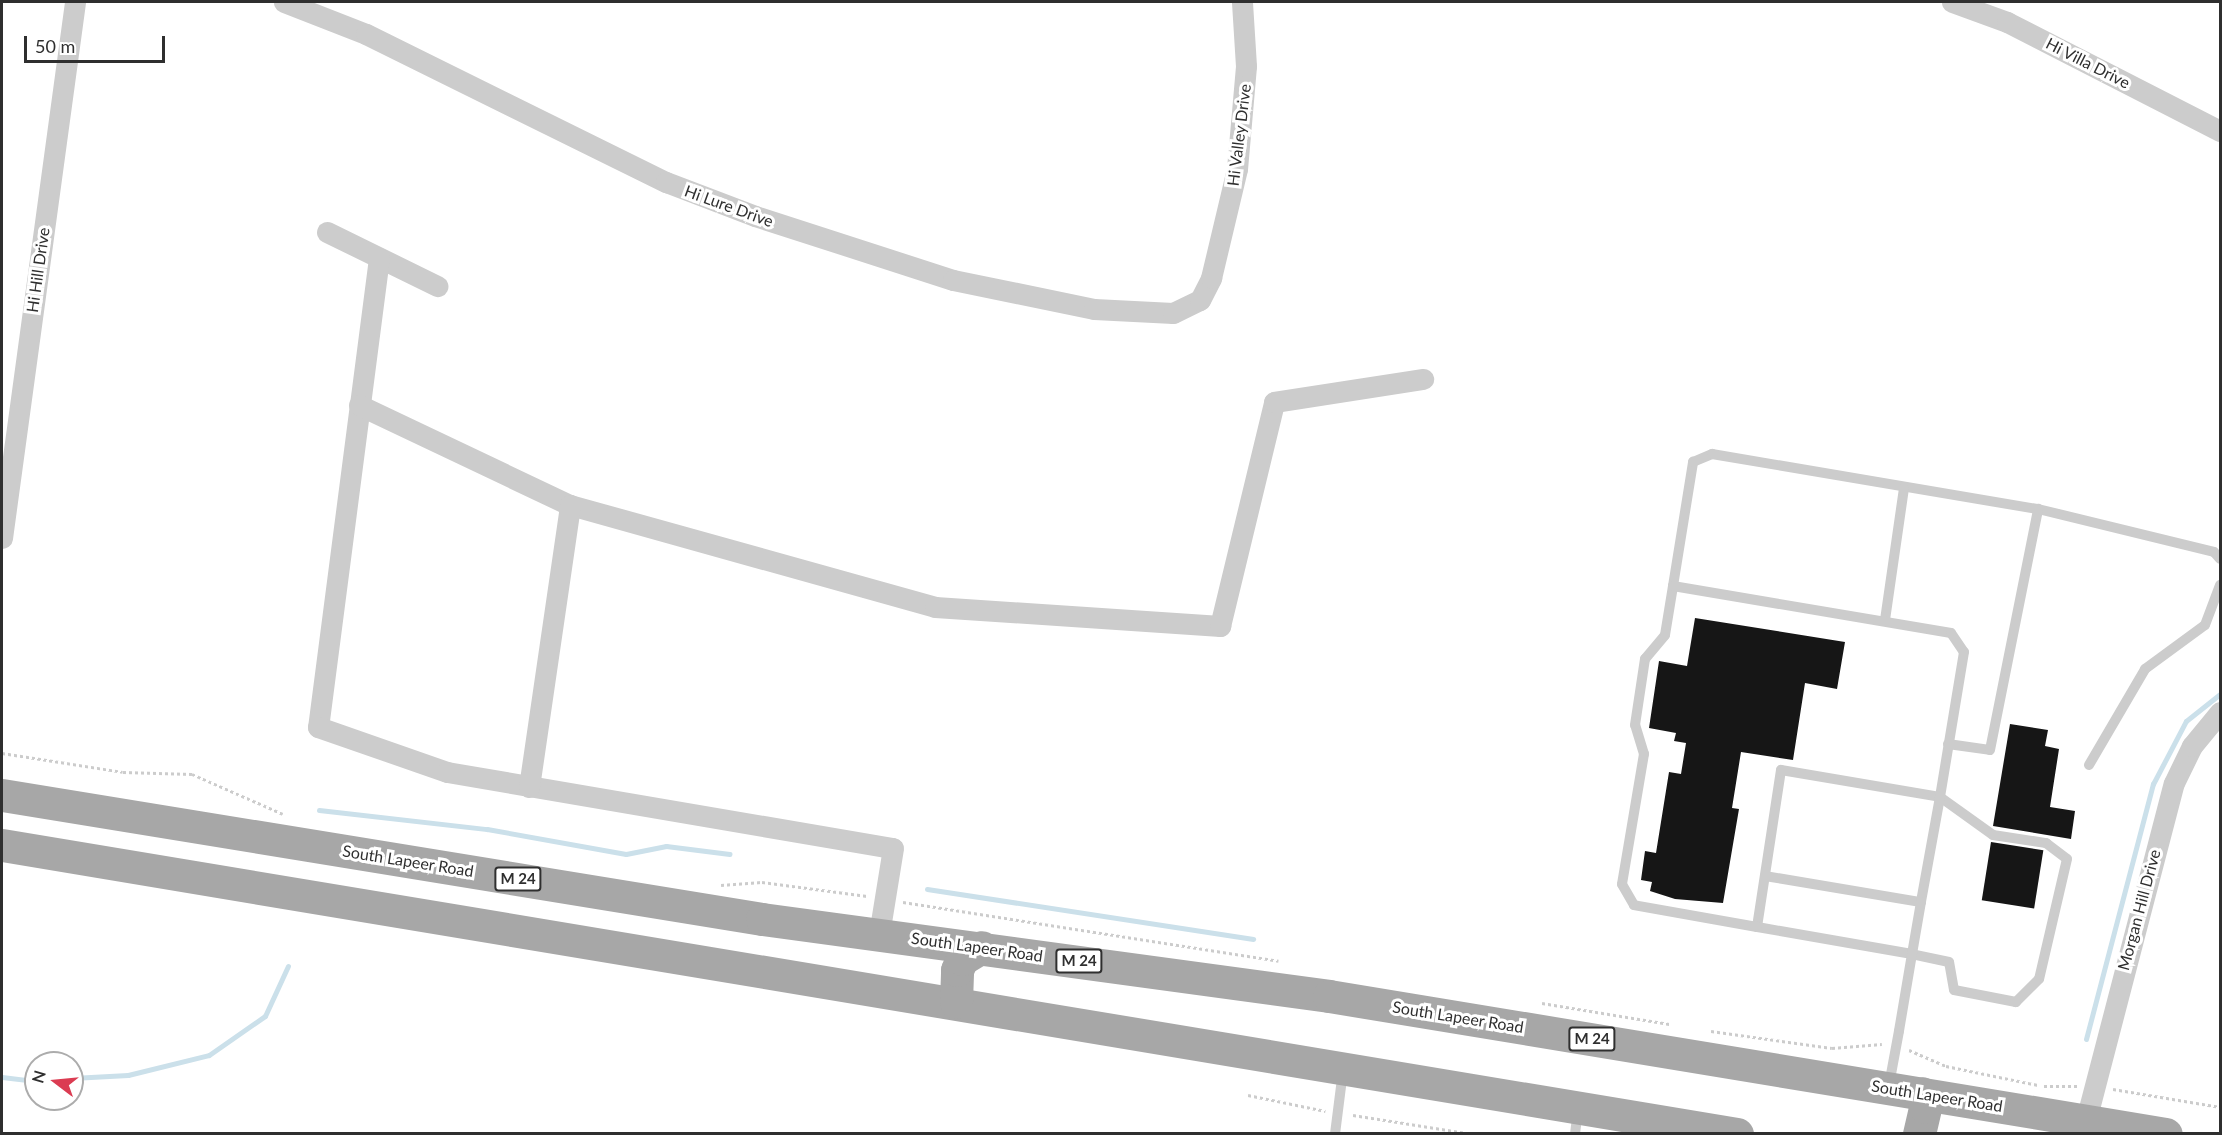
<!DOCTYPE html>
<html>
<head>
<meta charset="utf-8">
<style>
	body { margin:0 }
	#map { position:relative; width:2222px; height:1135px; overflow:hidden; background:#fff; font-family:Lato,sans-serif }
	div>[style] { position:absolute }
	.stream>* { height:5px; margin:-2.5px; padding:0 2.5px; transform-origin:2.5px; border-radius:2.5px; background:#cbe0ea }
	.building>* { inset:0; background:#161616; transform-origin:0 0 }
	.path>* { height:3px; margin-top:-1.5px; transform-origin:0; background:repeating-linear-gradient(90deg,#ccc 0 3px,transparent 0 6px) }
	.lane>* { height:10px; margin:-5px; padding:0 5px; transform-origin:5px; border-radius:5px; background:#ccc }
	.street>* { height:21px; margin:-10.5px; padding:0 10.5px; transform-origin:10.5px; border-radius:10.5px; background:#ccc }
	.primary>* { height:33px; margin:-16.5px; padding:0 16.5px; transform-origin:16.5px; border-radius:16.5px; background:#a7a7a7 }
	span { translate:-50% -50%; white-space:nowrap; text-align:center; line-height:1.15; -webkit-text-stroke:6px #fff; paint-order:stroke }
	.shield-label span { padding:2px 4px; background:#fff; border:2px solid; border-radius:4px; -webkit-text-stroke-width:0 }
	.shield-label { font-size:15px; color:#2f2f2f; font-weight:700 }
	.street-label { font-size:16px; color:#2f2f2f }
	.frame { position:absolute; inset:0; border:3px solid #2f2f2f; pointer-events:none }
	.north { position:absolute; left:24px; top:1051px; width:60px; height:60px; box-sizing:border-box; background:#fff; border:2px solid #acacac; border-radius:50%; rotate:286deg; font-size:16px; font-weight:700; line-height:24px; text-align:center; color:#2f2f2f }
	.north::after { content:''; display:block; margin:auto; width:21px; height:27px; background:#db3c52; clip-path:polygon(50% 0,100% 100%,50% 72%,0 100%) }
	.scale { position:absolute; left:24px; top:36px; width:141px; height:27px; box-sizing:border-box; border:3px solid #2f2f2f; border-top:0; padding-left:8px; font-size:18px; line-height:21px; white-space:nowrap; color:#2f2f2f; -webkit-text-stroke:4px #fff; paint-order:stroke }
</style>
</head>
<body>
<div id="map">
	<div class="stream">
		<div style="left:319px;top:810px;width:169px;rotate:6.5deg"></div>
		<div style="left:487px;top:829px;width:141px;rotate:10.2deg"></div>
		<div style="left:626px;top:854px;width:41px;rotate:-11.3deg"></div>
		<div style="left:666px;top:846px;width:64px;rotate:7.1deg"></div>
		<div style="left:927px;top:889px;width:330px;rotate:8.7deg"></div>
		<div style="left:2086px;top:1039px;width:264px;rotate:-75.3deg"></div>
		<div style="left:2153px;top:784px;width:71px;rotate:-62.4deg"></div>
		<div style="left:2186px;top:721px;width:43px;rotate:-38.5deg"></div>
		<div style="left:2px;top:1077px;width:34px;rotate:7deg"></div>
		<div style="left:72px;top:1078px;width:56px;rotate:-3.1deg"></div>
		<div style="left:128px;top:1075px;width:83px;rotate:-13.9deg"></div>
		<div style="left:209px;top:1055px;width:68px;rotate:-34.9deg"></div>
		<div style="left:265px;top:1016px;width:55px;rotate:-65.3deg"></div>
	</div>
	<div class="building">
		<div style="clip-path:polygon(1695px 618px,1845px 642px,1837px 689px,1805px 683px,1793px 760px,1741px 752px,1732px 808px,1739px 809px,1723px 903px,1675px 899px,1650px 891px,1652px 882px,1641px 880px,1645px 851px,1656px 853px,1669px 772px,1681px 774px,1686px 743px,1674px 741px,1676px 733px,1649px 728px,1659px 661px,1687px 666px)"></div>
		<div style="clip-path:polygon(2010px 724px,2048px 730px,2045px 746px,2059px 749px,2050px 807px,2075px 811px,2071px 839px,1993px 826px)"></div>
		<div style="left:1991px;top:842px;width:53px;height:59px;rotate:9deg"></div>
	</div>
	<div class="path">
		<div style="left:2px;top:753px;width:122px;rotate:8.9deg"></div>
		<div style="left:123px;top:772px;width:69px;rotate:1.7deg"></div>
		<div style="left:192px;top:774px;width:99px;rotate:23.7deg"></div>
		<div style="left:721px;top:885px;width:41px;rotate:-4.2deg"></div>
		<div style="left:762px;top:882px;width:106px;rotate:7.6deg"></div>
		<div style="left:903px;top:902px;width:380px;rotate:8.9deg"></div>
		<div style="left:1542px;top:1003px;width:129px;rotate:9.4deg"></div>
		<div style="left:1711px;top:1031px;width:122px;rotate:8deg"></div>
		<div style="left:1832px;top:1048px;width:50px;rotate:-4.6deg"></div>
		<div style="left:1909px;top:1050px;width:40px;rotate:23.4deg"></div>
		<div style="left:1946px;top:1066px;width:94px;rotate:11.7deg"></div>
		<div style="left:2044px;top:1086px;width:33px"></div>
		<div style="left:2113px;top:1089px;width:109px;rotate:9.5deg"></div>
		<div style="left:1248px;top:1095px;width:79px;rotate:11.7deg"></div>
		<div style="left:1353px;top:1115px;width:121px;rotate:9deg"></div>
	</div>
	<div class="lane">
		<div style="left:1673px;top:586px;width:126px;rotate:-80.8deg"></div>
		<div style="left:1693px;top:462px;width:21px;rotate:-23deg"></div>
		<div style="left:1712px;top:454px;width:331px;rotate:9.6deg"></div>
		<div style="left:2038px;top:509px;width:181px;rotate:13.7deg"></div>
		<div style="left:2214px;top:552px;width:9px;rotate:49deg"></div>
		<div style="left:1885px;top:620px;width:133px;rotate:-81.8deg"></div>
		<div style="left:1948px;top:744px;width:42px;rotate:8.1deg"></div>
		<div style="left:1990px;top:750px;width:246px;rotate:-78.7deg"></div>
		<div style="left:2089px;top:765px;width:111px;rotate:-59.7deg"></div>
		<div style="left:2145px;top:669px;width:74px;rotate:-36.3deg"></div>
		<div style="left:2205px;top:625px;width:43px;rotate:-69.4deg"></div>
		<div style="left:1765px;top:876px;width:158px;rotate:9.5deg"></div>
		<div style="left:1757px;top:927px;width:159px;rotate:-81.3deg"></div>
		<div style="left:1781px;top:770px;width:161px;rotate:9.6deg"></div>
		<div style="left:1940px;top:797px;width:65px;rotate:35.6deg"></div>
		<div style="left:1993px;top:835px;width:54px;rotate:8.6deg"></div>
		<div style="left:2046px;top:843px;width:26px;rotate:37deg"></div>
		<div style="left:2067px;top:859px;width:123px;rotate:103.1deg"></div>
		<div style="left:2039px;top:979px;width:33px;rotate:135deg"></div>
		<div style="left:2016px;top:1002px;width:63px;rotate:-169deg"></div>
		<div style="left:1954px;top:990px;width:28px;rotate:-100deg"></div>
		<div style="left:1949px;top:962px;width:38px;rotate:-168deg"></div>
		<div style="left:1912px;top:954px;width:157px;rotate:-170.1deg"></div>
		<div style="left:1757px;top:927px;width:125px;rotate:-169.9deg"></div>
		<div style="left:1634px;top:905px;width:24px;rotate:-120deg"></div>
		<div style="left:1622px;top:884px;width:132px;rotate:-80.4deg"></div>
		<div style="left:1644px;top:754px;width:30px;rotate:-107deg"></div>
		<div style="left:1635px;top:725px;width:67px;rotate:-81.4deg"></div>
		<div style="left:1645px;top:659px;width:31px;rotate:-50deg"></div>
		<div style="left:1665px;top:635px;width:50px;rotate:-80.7deg"></div>
		<div style="left:1673px;top:586px;width:282px;rotate:9.6deg"></div>
		<div style="left:1951px;top:633px;width:23px;rotate:56deg"></div>
		<div style="left:1964px;top:652px;width:147px;rotate:99.4deg"></div>
		<div style="left:1940px;top:797px;width:107px;rotate:100.3deg"></div>
		<div style="left:1921px;top:902px;width:53px;rotate:99.8deg"></div>
		<div style="left:1912px;top:954px;width:78px;rotate:99.6deg"></div>
		<div style="left:1899px;top:1031px;width:55px;rotate:100.5deg"></div>
		<div style="left:1335px;top:1134px;width:64px;rotate:-82.8deg"></div>
		<div style="left:1575px;top:1134px;width:23px;rotate:-83deg"></div>
	</div>
	<div class="street">
		<div style="left:284px;top:2px;width:88px;rotate:21.3deg"></div>
		<div style="left:366px;top:34px;width:335px;rotate:26.3deg"></div>
		<div style="left:666px;top:182px;width:95px;rotate:20.9deg"></div>
		<div style="left:755px;top:216px;width:208px;rotate:17.9deg"></div>
		<div style="left:953px;top:280px;width:144px;rotate:11.6deg"></div>
		<div style="left:1094px;top:309px;width:79px;rotate:2.9deg"></div>
		<div style="left:1173px;top:313px;width:30px;rotate:-26deg"></div>
		<div style="left:1200px;top:300px;width:25px;rotate:-63deg"></div>
		<div style="left:1211px;top:278px;width:112px;rotate:-76.6deg"></div>
		<div style="left:1237px;top:169px;width:103px;rotate:-85deg"></div>
		<div style="left:1246px;top:66px;width:64px;rotate:-93.6deg"></div>
		<div style="left:1952px;top:2px;width:59px;rotate:20deg"></div>
		<div style="left:2007px;top:22px;width:239px;rotate:27.1deg"></div>
		<div style="left:327px;top:232px;width:123px;rotate:26.1deg"></div>
		<div style="left:379px;top:258px;width:473px;rotate:97.4deg"></div>
		<div style="left:318px;top:727px;width:137px;rotate:19.2deg"></div>
		<div style="left:447px;top:772px;width:452px;rotate:9.7deg"></div>
		<div style="left:893px;top:848px;width:87px;rotate:99.2deg"></div>
		<div style="left:359px;top:405px;width:233px;rotate:25.4deg"></div>
		<div style="left:570px;top:505px;width:379px;rotate:15.6deg"></div>
		<div style="left:935px;top:607px;width:286px;rotate:3.8deg"></div>
		<div style="left:1220px;top:626px;width:230px;rotate:-76.4deg"></div>
		<div style="left:1274px;top:402px;width:151px;rotate:-8.8deg"></div>
		<div style="left:2px;top:538px;width:541px;rotate:-82.24deg"></div>
		<div style="left:529px;top:787px;width:285px;rotate:-81.7deg"></div>
		<div style="left:2086px;top:1120px;width:348px;rotate:-75.4deg"></div>
		<div style="left:2174px;top:783px;width:41px;rotate:-64.1deg"></div>
		<div style="left:2192px;top:746px;width:44px;rotate:-50.5deg"></div>
	</div>
	<div class="primary">
		<div style="left:2px;top:795px;width:770px;rotate:9.27deg"></div>
		<div style="left:762px;top:919px;width:572px;rotate:7.73deg"></div>
		<div style="left:1329px;top:996px;width:848px;rotate:9.36deg"></div>
		<div style="left:2px;top:845px;width:1759px;rotate:9.46deg"></div>
		<div style="left:956px;top:1002px;width:32px;rotate:-88deg"></div>
		<div style="left:957px;top:970px;width:12px;rotate:-66deg"></div>
		<div style="left:962px;top:959px;width:23px;rotate:-31deg"></div>
		<div style="left:1919px;top:1134px;width:28px;rotate:-77deg"></div>
		<div style="left:1925px;top:1107px;width:14px;rotate:-102deg"></div>
	</div>
	<div class="shield-label">
		<span style="left:518px;top:879px">M 24</span>
		<span style="left:1079px;top:961px">M 24</span>
		<span style="left:1592px;top:1039px">M 24</span>
	</div>
	<div class="street-label">
		<span style="left:2088px;top:63px;rotate:27deg">Hi Villa Drive</span>
		<span style="left:1239px;top:135px;rotate:-83deg">Hi Valley Drive</span>
		<span style="left:729px;top:206px;rotate:20deg">Hi Lure Drive</span>
		<span style="left:38px;top:270px;rotate:-82deg">Hi Hill Drive</span>
		<span style="left:408px;top:861px;rotate:9deg">South Lapeer Road</span>
		<span style="left:2139px;top:910px;rotate:-75deg">Morgan Hill Drive</span>
		<span style="left:977px;top:947px;rotate:8deg">South Lapeer Road</span>
		<span style="left:1458px;top:1017px;rotate:9deg">South Lapeer Road</span>
		<span style="left:1937px;top:1096px;rotate:9deg">South Lapeer Road</span>
	</div>
	<div class="frame"></div>
	<div class="north">N</div>
	<div class="scale">50 m</div>
</div>
</body>
</html>
